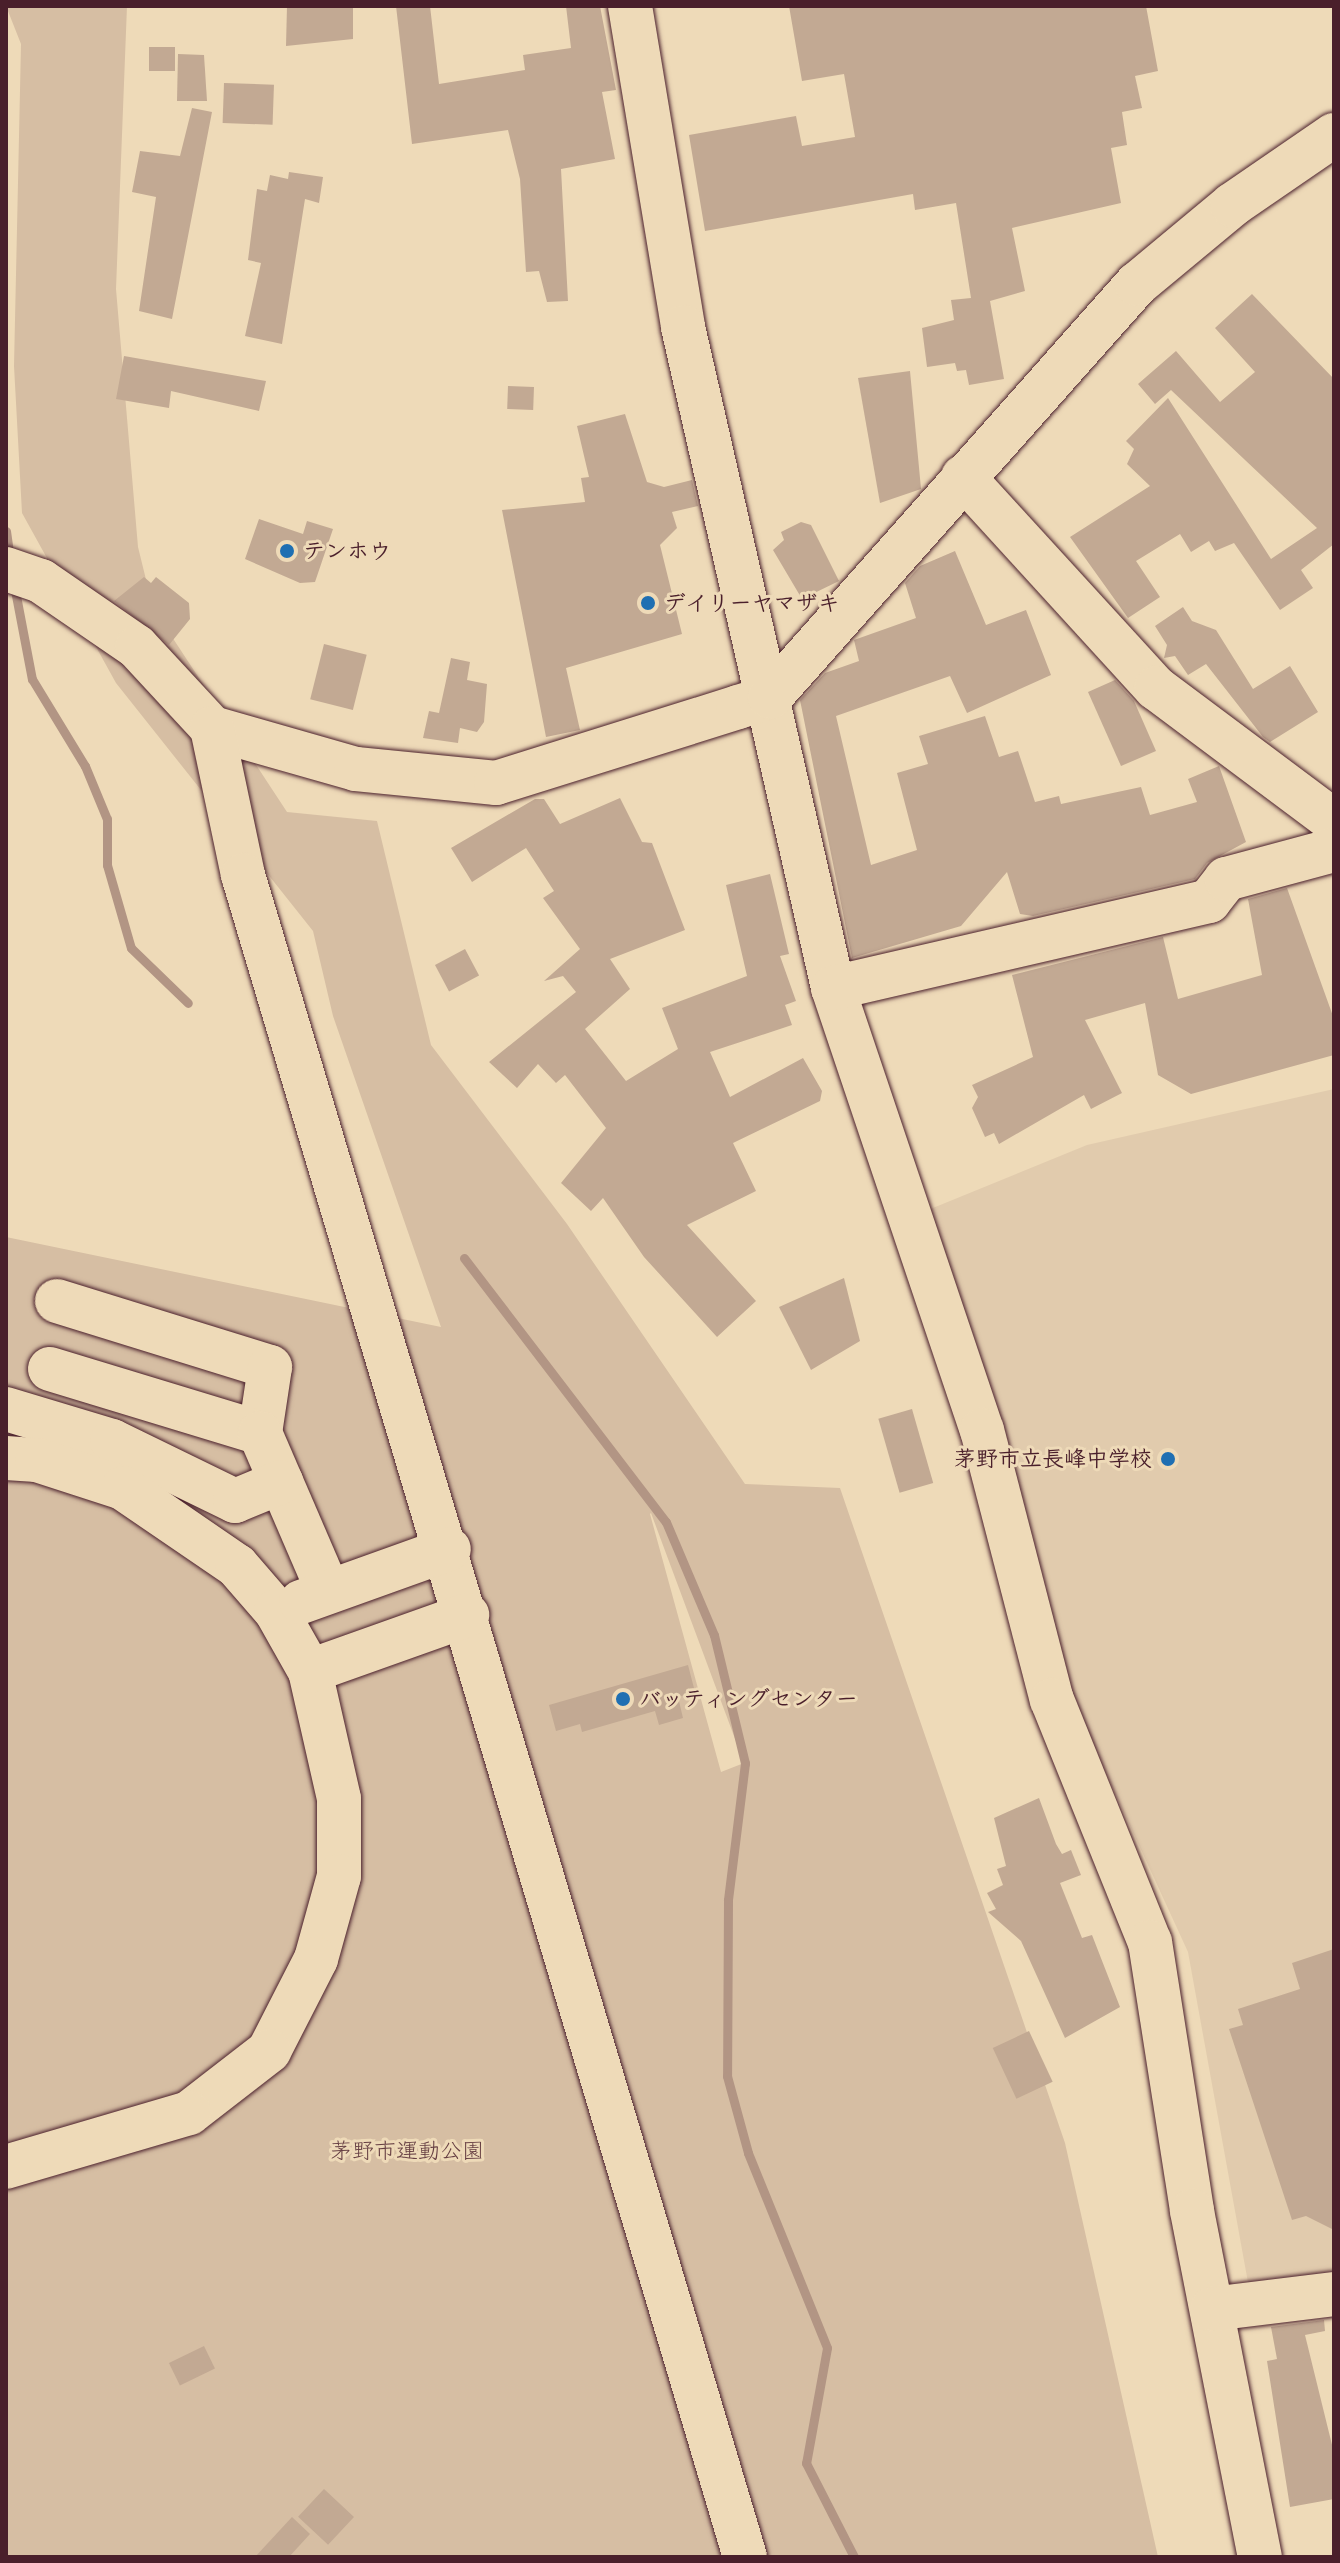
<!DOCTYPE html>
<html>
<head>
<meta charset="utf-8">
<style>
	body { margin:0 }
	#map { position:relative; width:1340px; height:2563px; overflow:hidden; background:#eedab8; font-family:Delius,"Klee One",sans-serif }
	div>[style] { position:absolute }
	.built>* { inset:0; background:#e1cbad }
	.green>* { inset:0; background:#d6bea3 }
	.stream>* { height:9px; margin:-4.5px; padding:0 4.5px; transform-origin:4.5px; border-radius:4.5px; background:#b29584 }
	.building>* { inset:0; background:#c2a993; transform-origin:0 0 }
	.roads { filter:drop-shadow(0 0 2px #4a1f2b) drop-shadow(0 0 2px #4a1f2b) }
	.minor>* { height:44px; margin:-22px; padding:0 22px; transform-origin:22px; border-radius:22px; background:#eedab8 }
	.dots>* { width:22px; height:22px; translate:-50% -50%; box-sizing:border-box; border:4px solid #eedab8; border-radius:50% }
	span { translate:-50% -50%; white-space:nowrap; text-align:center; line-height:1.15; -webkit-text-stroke:6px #eedab8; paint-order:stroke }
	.poi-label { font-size:22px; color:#4a1f2b; font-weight:700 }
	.left { translate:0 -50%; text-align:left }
	.right { translate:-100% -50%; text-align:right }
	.park-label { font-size:22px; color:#663f43 }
	.frame { position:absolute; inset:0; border:8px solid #4a1f2b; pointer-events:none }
</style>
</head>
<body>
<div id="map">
	<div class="built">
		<div style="clip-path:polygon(1334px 1089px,1334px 2274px,1249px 2288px,1188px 1952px,1076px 1708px,928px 1210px,1087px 1145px)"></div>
	</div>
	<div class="green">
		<div style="clip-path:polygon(evenodd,6px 6px,127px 6px,116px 289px,138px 547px,153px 608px,287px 812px,377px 821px,431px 1045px,567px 1224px,745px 1484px,840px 1488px,1065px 2143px,1158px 2557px,6px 2557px,6px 1237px,441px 1327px,333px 1016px,313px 931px,116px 683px,22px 513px,14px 366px,21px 44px,6px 6px,651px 1513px,744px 1763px,721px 1772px,650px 1514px,651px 1513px)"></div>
	</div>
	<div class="stream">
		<div style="left:6px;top:531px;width:28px;rotate:82deg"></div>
		<div style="left:14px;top:585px;width:96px;rotate:79.2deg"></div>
		<div style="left:32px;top:679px;width:102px;rotate:58.7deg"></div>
		<div style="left:85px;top:766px;width:57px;rotate:67.5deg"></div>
		<div style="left:107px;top:819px;width:46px;rotate:90deg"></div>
		<div style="left:107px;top:865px;width:86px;rotate:73.9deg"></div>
		<div style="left:131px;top:948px;width:79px;rotate:44deg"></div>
		<div style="left:464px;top:1258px;width:332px;rotate:52.6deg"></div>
		<div style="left:666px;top:1522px;width:123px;rotate:67deg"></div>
		<div style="left:714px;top:1635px;width:132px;rotate:76.4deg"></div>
		<div style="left:745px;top:1763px;width:138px;rotate:97.1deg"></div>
		<div style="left:728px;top:1900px;width:176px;rotate:90.3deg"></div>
		<div style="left:727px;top:2076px;width:80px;rotate:74.7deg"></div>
		<div style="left:748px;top:2153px;width:210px;rotate:67.9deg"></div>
		<div style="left:827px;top:2348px;width:117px;rotate:100.3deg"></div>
		<div style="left:806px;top:2463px;width:106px;rotate:62.9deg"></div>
	</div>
	<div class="building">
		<div style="clip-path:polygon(287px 6px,353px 6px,353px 39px,286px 46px)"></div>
		<div style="clip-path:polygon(396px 6px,430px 6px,439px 84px,525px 70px,523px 55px,571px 48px,566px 6px,600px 6px,616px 90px,602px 92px,615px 159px,561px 169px,568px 301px,547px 302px,539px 271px,526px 272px,520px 179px,508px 130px,412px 144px)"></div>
		<div style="clip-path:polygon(789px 6px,1146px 6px,1158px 71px,1135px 76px,1142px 108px,1122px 112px,1127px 145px,1111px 148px,1121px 203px,1012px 228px,1025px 291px,990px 301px,1004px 379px,969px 385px,966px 370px,957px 371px,955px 363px,927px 367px,922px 328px,954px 320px,951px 300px,971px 298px,956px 203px,915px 210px,913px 194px,705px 231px,689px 135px,796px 116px,802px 146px,855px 137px,844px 74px,802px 81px)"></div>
		<div style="left:149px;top:47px;width:26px;height:24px"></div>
		<div style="clip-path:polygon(178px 54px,204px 55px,207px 101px,177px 101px)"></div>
		<div style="left:224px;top:83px;width:50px;height:40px;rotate:2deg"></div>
		<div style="clip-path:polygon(192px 108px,212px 112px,172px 319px,139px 311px,156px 197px,132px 192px,140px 151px,180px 156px)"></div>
		<div style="clip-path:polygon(289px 172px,323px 177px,319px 203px,305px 199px,282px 344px,245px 336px,261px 263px,248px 260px,257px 189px,267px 191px,270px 175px,288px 179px)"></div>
		<div style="clip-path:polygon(1252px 294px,1334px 379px,1334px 544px,1301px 570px,1313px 588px,1280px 610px,1234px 543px,1215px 551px,1209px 541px,1191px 552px,1180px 534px,1136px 561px,1160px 597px,1128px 618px,1070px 537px,1150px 486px,1127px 464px,1134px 449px,1126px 441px,1168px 398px,1271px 559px,1317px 528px,1171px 390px,1155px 404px,1138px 384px,1176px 351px,1220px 402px,1255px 372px,1215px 328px)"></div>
		<div style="clip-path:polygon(124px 356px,266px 381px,259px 411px,171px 391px,169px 408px,116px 399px)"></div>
		<div style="clip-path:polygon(910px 371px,921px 489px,880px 503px,858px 378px)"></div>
		<div style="left:508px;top:386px;width:26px;height:23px;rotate:2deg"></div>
		<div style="clip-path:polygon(625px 414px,647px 482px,664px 487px,692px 480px,698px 506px,672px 512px,677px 528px,660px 545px,682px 634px,566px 668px,580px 730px,546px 737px,502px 510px,585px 502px,581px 478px,589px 477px,577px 426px)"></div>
		<div style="clip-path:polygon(259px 519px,303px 534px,307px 521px,333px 529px,315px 582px,300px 583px,245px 559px)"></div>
		<div style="clip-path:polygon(801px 522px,811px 525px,839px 581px,802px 599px,773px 550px,784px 540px,781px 532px)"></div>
		<div style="clip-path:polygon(955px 551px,986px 625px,1026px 610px,1051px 675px,967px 713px,950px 676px,836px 716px,871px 865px,917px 850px,897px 773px,928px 764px,919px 736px,985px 716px,999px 757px,1018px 751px,1035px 802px,1059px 796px,1061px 804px,1141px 787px,1150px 815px,1197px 802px,1188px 779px,1219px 766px,1246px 842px,1207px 863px,1195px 879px,1033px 916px,1020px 914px,1007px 872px,961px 926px,852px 958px,800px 700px,825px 673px,859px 661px,854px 640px,916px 618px,905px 583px,920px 566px)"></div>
		<div style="clip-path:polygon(144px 577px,151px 583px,156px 577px,189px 603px,190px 619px,169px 645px,114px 601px)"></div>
		<div style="clip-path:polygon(1183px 607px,1192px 621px,1216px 630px,1253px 689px,1290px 666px,1318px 712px,1270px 742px,1263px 737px,1206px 664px,1188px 675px,1175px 656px,1164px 658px,1167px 645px,1155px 626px)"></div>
		<div style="left:324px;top:644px;width:44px;height:57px;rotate:14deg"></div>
		<div style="clip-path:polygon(451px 658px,470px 662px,467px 680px,487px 684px,484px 722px,477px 732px,460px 728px,458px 743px,423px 738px,429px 711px,439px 713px)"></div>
		<div style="clip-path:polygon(1115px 680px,1134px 701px,1156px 751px,1121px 766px,1088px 692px)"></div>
		<div style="clip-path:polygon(620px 798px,642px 842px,652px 843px,685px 930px,610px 959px,630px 989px,585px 1029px,626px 1081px,678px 1049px,662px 1008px,747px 976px,726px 885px,770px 874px,789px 954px,780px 956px,796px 1001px,785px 1005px,792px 1025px,710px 1052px,730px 1097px,803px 1058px,822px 1091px,820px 1101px,733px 1143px,756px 1191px,687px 1225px,756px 1301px,717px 1337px,644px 1257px,603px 1198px,591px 1211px,561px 1183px,606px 1128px,565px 1075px,556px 1083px,538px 1064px,517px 1088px,489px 1062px,576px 992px,563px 976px,544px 981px,580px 949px,543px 898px,554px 891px,526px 848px,472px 882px,451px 848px,535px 799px,544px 799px,560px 824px)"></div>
		<div style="clip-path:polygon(1287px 888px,1334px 1019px,1334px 1055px,1191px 1094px,1158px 1075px,1145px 1003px,1085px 1020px,1122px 1093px,1091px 1109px,1084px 1095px,999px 1144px,994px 1133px,985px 1137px,972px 1108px,978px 1097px,972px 1085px,1033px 1057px,1012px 975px,1163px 937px,1178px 999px,1262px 975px,1248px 899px)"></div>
		<div style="left:465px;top:949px;width:30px;height:34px;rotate:62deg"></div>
		<div style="clip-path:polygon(844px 1278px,860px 1341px,811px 1370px,779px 1307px)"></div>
		<div style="left:912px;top:1409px;width:77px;height:35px;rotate:74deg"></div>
		<div style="clip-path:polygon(688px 1665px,695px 1692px,678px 1697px,683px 1718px,659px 1725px,655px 1711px,582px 1732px,580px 1724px,556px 1731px,549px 1705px)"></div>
		<div style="clip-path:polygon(1039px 1798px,1056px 1844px,1062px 1854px,1071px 1850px,1081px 1875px,1060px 1883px,1082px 1938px,1092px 1935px,1120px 2007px,1065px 2038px,1021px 1941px,988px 1912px,996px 1909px,987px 1893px,1003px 1885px,997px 1869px,1006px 1866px,994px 1818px)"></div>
		<div style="clip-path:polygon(1334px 1949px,1334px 2230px,1306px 2216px,1292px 2220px,1229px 2029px,1243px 2025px,1238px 2009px,1300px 1989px,1292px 1963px)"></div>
		<div style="left:1029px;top:2031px;width:56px;height:40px;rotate:65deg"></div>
		<div style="clip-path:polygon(1324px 2320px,1325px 2331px,1305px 2335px,1334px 2453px,1334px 2499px,1290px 2507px,1267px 2361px,1277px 2359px,1271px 2327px)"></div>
		<div style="left:204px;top:2346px;width:25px;height:39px;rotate:64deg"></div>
		<div style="left:324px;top:2489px;width:41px;height:38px;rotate:43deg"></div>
		<div style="clip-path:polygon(292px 2517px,310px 2534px,289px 2557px,255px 2557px)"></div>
	</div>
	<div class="roads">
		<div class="minor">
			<div style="left:630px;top:6px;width:325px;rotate:80.6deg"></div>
			<div style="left:683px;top:327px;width:678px;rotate:77.21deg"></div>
			<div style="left:833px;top:988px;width:466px;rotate:71.4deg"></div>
			<div style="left:982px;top:1430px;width:279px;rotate:75.5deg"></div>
			<div style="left:1052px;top:1700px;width:261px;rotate:68deg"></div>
			<div style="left:1150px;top:1942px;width:272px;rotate:81.1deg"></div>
			<div style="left:1192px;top:2211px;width:353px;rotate:78.9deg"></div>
			<div style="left:963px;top:477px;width:286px;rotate:47.6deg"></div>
			<div style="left:1156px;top:688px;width:222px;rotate:36.8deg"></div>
			<div style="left:6px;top:569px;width:37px;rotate:19deg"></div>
			<div style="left:41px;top:581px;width:116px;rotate:34.5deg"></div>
			<div style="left:137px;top:647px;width:110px;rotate:47.2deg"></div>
			<div style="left:212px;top:728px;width:150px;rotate:15.9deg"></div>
			<div style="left:356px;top:769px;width:141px;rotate:5.7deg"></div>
			<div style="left:496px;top:783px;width:254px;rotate:-17.4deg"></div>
			<div style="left:738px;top:707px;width:34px;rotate:-17deg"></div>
			<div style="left:770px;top:697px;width:553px;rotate:-48.38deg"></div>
			<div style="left:1137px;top:284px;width:124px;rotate:-39.7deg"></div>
			<div style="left:1232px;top:205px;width:124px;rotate:-34.5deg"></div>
			<div style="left:212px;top:728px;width:150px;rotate:78.1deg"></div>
			<div style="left:243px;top:875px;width:1755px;rotate:73.38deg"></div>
			<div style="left:833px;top:988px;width:386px;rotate:-13deg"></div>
			<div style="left:1209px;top:901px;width:28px;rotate:-52deg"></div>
			<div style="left:1226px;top:879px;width:112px;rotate:-15deg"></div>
			<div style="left:57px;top:1301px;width:223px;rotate:17.2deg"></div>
			<div style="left:270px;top:1367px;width:67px;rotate:98.6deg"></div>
			<div style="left:50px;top:1369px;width:220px;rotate:16.9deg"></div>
			<div style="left:260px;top:1433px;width:172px;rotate:66.7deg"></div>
			<div style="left:6px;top:1409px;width:111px;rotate:16.8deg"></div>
			<div style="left:112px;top:1441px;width:137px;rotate:26deg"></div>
			<div style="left:235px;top:1501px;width:50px;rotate:-22.4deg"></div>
			<div style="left:6px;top:1458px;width:31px;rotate:4deg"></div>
			<div style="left:37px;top:1460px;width:90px;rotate:18deg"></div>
			<div style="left:123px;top:1488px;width:138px;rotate:34.4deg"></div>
			<div style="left:237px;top:1566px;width:60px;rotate:49.1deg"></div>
			<div style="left:276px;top:1611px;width:69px;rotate:60.5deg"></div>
			<div style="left:310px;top:1671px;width:131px;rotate:77.2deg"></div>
			<div style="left:339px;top:1799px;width:77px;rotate:90deg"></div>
			<div style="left:339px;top:1876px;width:86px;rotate:105.5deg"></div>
			<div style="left:316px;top:1959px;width:103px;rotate:117.1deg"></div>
			<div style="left:269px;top:2051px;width:101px;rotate:142.2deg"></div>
			<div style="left:189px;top:2113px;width:191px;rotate:163.6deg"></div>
			<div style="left:301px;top:1602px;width:157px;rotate:-19.7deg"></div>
			<div style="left:310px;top:1671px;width:167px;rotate:-19.6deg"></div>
			<div style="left:1212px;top:2309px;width:123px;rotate:-7deg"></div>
		</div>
	</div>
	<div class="dots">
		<div style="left:287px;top:551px;background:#1f6fb2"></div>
		<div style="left:648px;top:603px;background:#1f6fb2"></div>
		<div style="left:1168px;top:1459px;background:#1f6fb2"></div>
		<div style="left:623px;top:1699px;background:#1f6fb2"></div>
	</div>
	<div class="poi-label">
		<span class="left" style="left:303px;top:551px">テンホウ</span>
		<span class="left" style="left:664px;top:603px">デイリーヤマザキ</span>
		<span class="right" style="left:1152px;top:1459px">茅野市立長峰中学校</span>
		<span class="left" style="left:639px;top:1699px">バッティングセンター</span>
	</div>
	<div class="park-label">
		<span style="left:407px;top:2151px">茅野市運動公園</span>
	</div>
	<div class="frame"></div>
</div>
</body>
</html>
